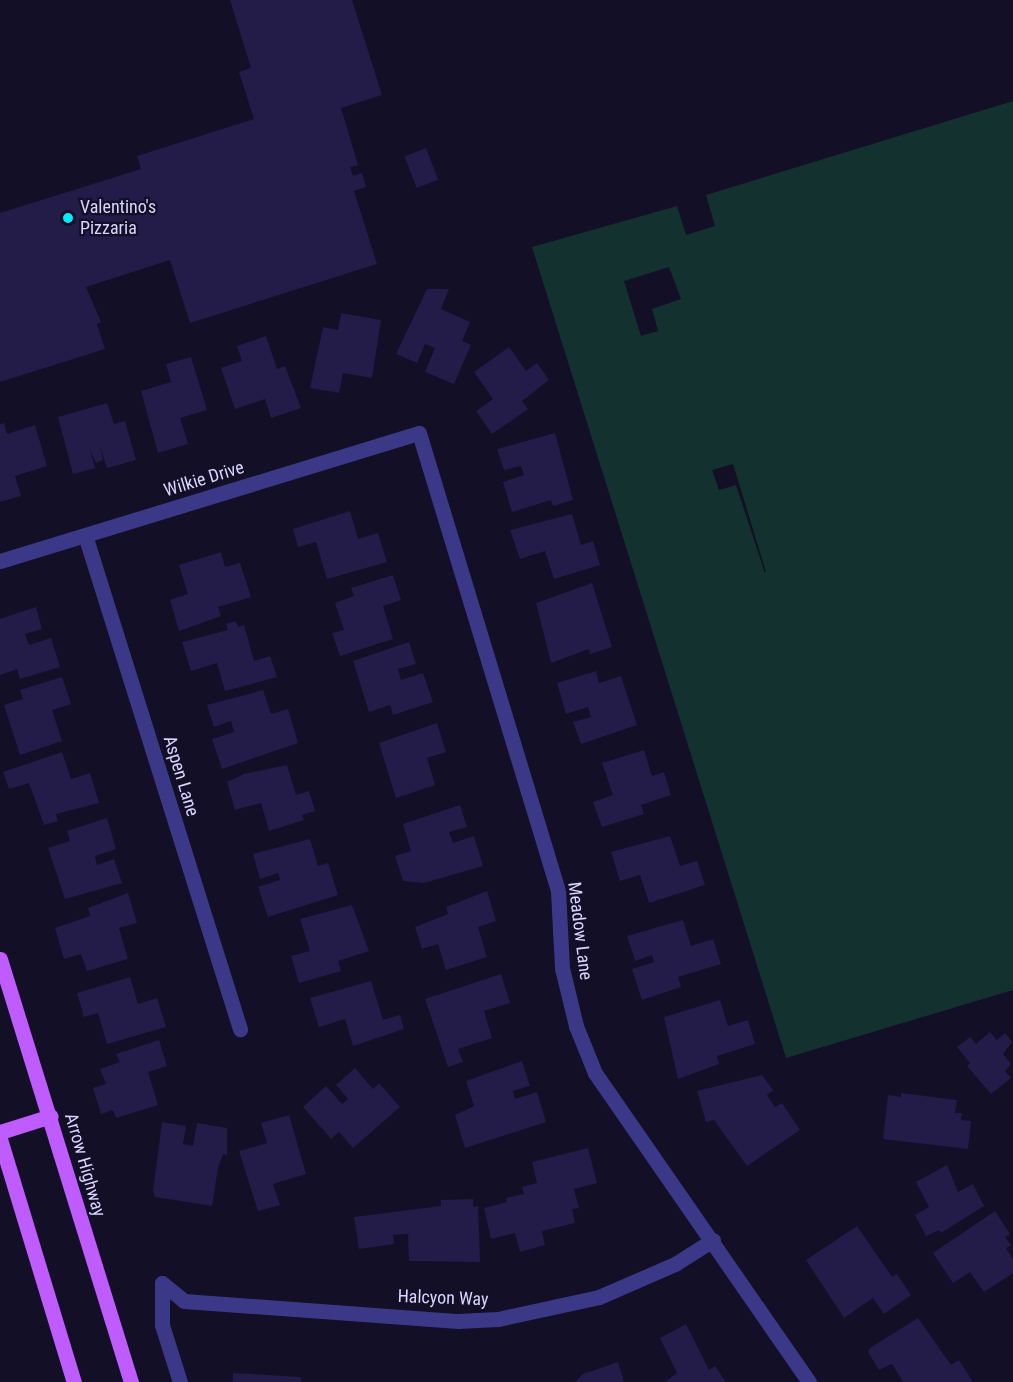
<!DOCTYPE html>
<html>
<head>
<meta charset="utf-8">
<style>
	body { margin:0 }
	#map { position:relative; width:1013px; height:1382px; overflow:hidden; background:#130f27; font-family:"Roboto Condensed",sans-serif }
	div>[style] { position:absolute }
	.green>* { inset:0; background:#12312f }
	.building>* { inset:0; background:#231b48; transform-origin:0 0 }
	.minor>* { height:15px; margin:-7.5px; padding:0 7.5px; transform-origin:7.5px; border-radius:7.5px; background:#3b3987 }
	.major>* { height:15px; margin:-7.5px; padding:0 7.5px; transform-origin:7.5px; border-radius:7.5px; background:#bf5cff }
	.dots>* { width:16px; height:16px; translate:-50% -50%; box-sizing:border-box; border:3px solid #130f27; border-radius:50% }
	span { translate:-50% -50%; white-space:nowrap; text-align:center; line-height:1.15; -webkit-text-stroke:4.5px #130f27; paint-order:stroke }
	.poi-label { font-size:18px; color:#d9d5ff }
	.left { translate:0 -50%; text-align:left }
	.street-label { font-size:18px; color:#d9d5ff }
</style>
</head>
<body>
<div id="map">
	<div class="green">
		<div style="clip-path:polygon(evenodd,1013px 101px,1013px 990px,786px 1058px,532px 247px,677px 206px,686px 235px,715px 226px,706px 195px,1013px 101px,669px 267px,681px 299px,652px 309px,658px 331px,641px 336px,624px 281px,669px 267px,1013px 101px,733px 464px,766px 572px,765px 573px,736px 485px,719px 490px,712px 470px,733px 464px)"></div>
	</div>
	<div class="building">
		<div style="clip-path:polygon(230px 0,352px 0,382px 95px,341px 108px,358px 165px,350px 167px,353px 176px,362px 173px,366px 187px,354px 191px,377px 264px,190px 323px,170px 260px,86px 287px,101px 322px,97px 324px,105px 349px,0 382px,0 213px,141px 169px,137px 156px,254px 119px,239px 72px,251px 68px)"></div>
		<div style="left:426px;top:148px;width:34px;height:23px;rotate:69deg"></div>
		<div style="clip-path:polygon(427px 289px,449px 289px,441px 309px,470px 322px,462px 341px,471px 345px,454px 384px,425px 372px,435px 348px,425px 344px,417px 363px,396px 354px)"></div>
		<div style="clip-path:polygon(341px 313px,381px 320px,372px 378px,343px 373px,339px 393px,310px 388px,323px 327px,338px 330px)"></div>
		<div style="clip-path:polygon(266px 336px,277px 369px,285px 366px,301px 408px,271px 418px,265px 399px,235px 409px,221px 368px,242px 361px,237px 346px)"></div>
		<div style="clip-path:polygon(509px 347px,526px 371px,537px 363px,549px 380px,522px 401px,528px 409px,492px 434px,476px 411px,493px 399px,474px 372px)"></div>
		<div style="clip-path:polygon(191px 357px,207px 410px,180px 418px,188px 444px,158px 453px,141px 391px,171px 382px,166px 364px)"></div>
		<div style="clip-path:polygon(107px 403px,114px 424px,125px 421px,136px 460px,107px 468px,100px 447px,103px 460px,96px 463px,90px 450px,95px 468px,73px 474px,58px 417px)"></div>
		<div style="clip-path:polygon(4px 423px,7px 434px,35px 425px,47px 466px,15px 476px,21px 496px,0 502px,0 424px)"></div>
		<div style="clip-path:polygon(555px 433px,573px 500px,553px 506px,551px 500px,512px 512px,503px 482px,524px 475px,521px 466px,504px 470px,497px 449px)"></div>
		<div style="clip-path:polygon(350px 511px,358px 539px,378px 533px,387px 562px,327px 579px,316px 542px,298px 547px,293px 529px)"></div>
		<div style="clip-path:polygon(572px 514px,581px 545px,593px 541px,600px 565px,554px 579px,545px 551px,520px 559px,510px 530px)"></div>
		<div style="clip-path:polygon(221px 552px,225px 567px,240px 563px,251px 597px,218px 607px,221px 616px,179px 631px,170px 600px,188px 594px,179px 565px)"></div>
		<div style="clip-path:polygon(393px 575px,401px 600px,383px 606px,393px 639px,340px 656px,332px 633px,344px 630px,335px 603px,354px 596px,351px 588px)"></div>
		<div style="clip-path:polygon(592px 583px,612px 647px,590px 654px,589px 649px,551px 663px,536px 603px)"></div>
		<div style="clip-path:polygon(36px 607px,42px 629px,25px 634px,29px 645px,51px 638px,60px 667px,20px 679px,17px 669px,0 675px,0 619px)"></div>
		<div style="clip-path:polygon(236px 621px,238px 627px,244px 625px,254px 661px,270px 656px,277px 677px,225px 691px,217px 663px,191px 671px,182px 642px,228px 630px,226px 624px)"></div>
		<div style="clip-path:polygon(409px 642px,416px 664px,398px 669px,401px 680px,423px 673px,433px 702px,393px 715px,390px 705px,369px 712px,353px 661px)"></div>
		<div style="clip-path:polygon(596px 671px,599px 683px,621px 676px,637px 725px,581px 744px,573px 722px,591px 717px,588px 707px,566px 714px,557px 683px)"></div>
		<div style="clip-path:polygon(62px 677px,71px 704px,52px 710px,62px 741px,20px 755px,4px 705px,23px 699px,20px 690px)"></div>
		<div style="clip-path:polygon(263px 690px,271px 714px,288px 709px,298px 743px,222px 769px,212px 739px,234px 732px,231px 721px,214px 727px,207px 705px)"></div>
		<div style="clip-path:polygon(437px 723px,446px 752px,427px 758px,435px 785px,396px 798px,379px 743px)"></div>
		<div style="clip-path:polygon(644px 750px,652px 776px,664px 772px,671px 795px,641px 805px,644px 814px,602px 827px,593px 802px,613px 795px,602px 763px)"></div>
		<div style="clip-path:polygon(62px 752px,71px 779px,90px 773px,99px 803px,56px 814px,58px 821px,44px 825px,29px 783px,9px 789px,3px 772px)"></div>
		<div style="clip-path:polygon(287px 765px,296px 795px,309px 791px,315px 811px,302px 815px,304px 820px,269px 831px,261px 803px,235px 810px,227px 782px,244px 774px)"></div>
		<div style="clip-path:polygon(460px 805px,467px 827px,449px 832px,453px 843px,474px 836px,483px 866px,424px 883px,403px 881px,395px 856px,411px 851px,403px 824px)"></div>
		<div style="clip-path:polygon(107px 818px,116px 849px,95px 856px,97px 865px,114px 859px,122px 883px,65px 899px,48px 848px,70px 841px,67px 831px)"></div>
		<div style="clip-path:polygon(670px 836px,680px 866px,697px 861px,705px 885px,649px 903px,640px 875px,620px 881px,611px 852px)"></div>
		<div style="clip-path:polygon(310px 839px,318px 866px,328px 863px,338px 895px,268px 917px,258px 887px,280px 880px,278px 873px,260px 879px,253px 854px)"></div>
		<div style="clip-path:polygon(487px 891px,496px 921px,478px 927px,487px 957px,446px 970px,438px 944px,422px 949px,415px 927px,448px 914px,446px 907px)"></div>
		<div style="clip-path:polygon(128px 893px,137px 923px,119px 928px,128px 959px,87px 971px,81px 954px,64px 959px,55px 928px,90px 916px,88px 908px)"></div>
		<div style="clip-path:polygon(352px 905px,369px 951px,338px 961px,341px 971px,299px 983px,291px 956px,310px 951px,300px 919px)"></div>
		<div style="clip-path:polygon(683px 920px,691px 946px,713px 939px,721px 964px,678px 977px,681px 987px,642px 1000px,632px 969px,654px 962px,652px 955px,635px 961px,627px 936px)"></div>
		<div style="clip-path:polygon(501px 974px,510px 1003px,484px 1011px,492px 1038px,458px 1049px,463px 1062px,448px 1067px,425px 999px)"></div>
		<div style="clip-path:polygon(130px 977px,138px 1004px,157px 998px,166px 1027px,107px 1044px,98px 1013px,84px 1017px,77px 993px)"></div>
		<div style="clip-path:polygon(371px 981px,383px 1020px,400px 1015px,404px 1029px,353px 1046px,345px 1019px,319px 1027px,310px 998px)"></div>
		<div style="clip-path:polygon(720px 1000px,728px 1026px,748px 1020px,755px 1044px,717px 1056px,719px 1064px,678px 1079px,664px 1017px)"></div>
		<div style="clip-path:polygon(990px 1032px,997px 1040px,1005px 1033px,1012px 1042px,1003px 1054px,1011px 1064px,1005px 1071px,1011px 1078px,991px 1094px,967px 1066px,970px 1063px,957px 1047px,970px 1037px,976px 1044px)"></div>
		<div style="clip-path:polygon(159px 1040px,167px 1066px,148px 1072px,158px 1105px,116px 1118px,113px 1110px,101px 1114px,93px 1088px,106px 1084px,100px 1069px,120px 1062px,116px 1054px)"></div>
		<div style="clip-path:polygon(522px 1061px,530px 1086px,513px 1091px,515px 1099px,537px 1092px,546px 1122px,465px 1148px,455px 1115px,474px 1106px,466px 1081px)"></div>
		<div style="clip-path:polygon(355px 1068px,373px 1089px,379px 1083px,400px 1107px,353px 1148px,339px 1132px,331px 1139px,303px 1107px,326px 1086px,342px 1104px,348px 1099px,336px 1085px)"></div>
		<div style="clip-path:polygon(762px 1075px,773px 1090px,767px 1095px,775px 1107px,782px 1103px,800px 1130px,747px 1166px,714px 1120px,706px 1122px,697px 1091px)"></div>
		<div style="clip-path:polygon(901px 1093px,957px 1100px,955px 1113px,962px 1113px,961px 1120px,971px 1121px,968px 1149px,883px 1139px,888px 1095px,901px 1097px)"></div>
		<div style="clip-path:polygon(289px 1115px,306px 1174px,273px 1184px,280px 1205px,258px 1211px,239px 1151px,267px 1143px,261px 1123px)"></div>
		<div style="clip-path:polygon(162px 1122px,186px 1126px,183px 1144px,193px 1146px,197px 1123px,227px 1128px,227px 1155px,223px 1154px,218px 1168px,212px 1206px,155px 1197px,153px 1191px)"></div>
		<div style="clip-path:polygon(588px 1148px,597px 1183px,574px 1189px,579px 1208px,572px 1209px,575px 1223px,542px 1231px,545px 1245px,520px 1252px,515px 1233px,491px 1239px,484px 1208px,507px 1202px,506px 1198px,524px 1194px,522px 1187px,537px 1183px,532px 1162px)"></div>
		<div style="clip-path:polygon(947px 1165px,958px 1192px,973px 1184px,984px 1206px,941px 1233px,939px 1230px,926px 1236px,915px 1215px,929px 1207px,916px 1182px)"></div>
		<div style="clip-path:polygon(473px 1199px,473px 1207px,478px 1206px,480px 1262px,409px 1261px,408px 1234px,393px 1235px,394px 1244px,359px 1249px,354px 1217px,441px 1206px,441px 1200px)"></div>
		<div style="clip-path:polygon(995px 1211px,1010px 1234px,1005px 1237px,1011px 1245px,1006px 1248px,1013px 1259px,1013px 1273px,984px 1292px,970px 1272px,953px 1283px,933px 1253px)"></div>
		<div style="clip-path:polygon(857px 1226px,892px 1277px,897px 1274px,911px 1295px,884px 1314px,873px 1298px,844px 1318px,806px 1260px)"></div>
		<div style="clip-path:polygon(918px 1318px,951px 1365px,959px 1360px,973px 1382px,903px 1382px,892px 1364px,879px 1370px,868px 1352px,870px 1348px)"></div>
		<div style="clip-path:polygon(686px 1324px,709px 1370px,715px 1366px,726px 1382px,665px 1382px,677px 1373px,660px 1338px)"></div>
		<div style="clip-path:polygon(618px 1362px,624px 1382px,575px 1382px,583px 1374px)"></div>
		<div style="clip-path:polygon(233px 1373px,301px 1377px,301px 1382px,233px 1382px)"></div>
	</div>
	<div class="minor">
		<div style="left:85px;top:535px;width:518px;rotate:72.58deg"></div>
		<div style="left:0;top:561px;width:438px;rotate:-17deg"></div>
		<div style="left:419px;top:433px;width:479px;rotate:73.1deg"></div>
		<div style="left:558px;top:891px;width:77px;rotate:87deg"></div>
		<div style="left:562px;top:968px;width:60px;rotate:76.4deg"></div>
		<div style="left:576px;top:1026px;width:51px;rotate:68deg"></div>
		<div style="left:595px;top:1073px;width:376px;rotate:55.3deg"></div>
		<div style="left:162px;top:1283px;width:28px;rotate:39deg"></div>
		<div style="left:184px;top:1301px;width:275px;rotate:4.2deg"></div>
		<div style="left:458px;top:1321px;width:40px;rotate:-2.9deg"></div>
		<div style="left:498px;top:1319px;width:103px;rotate:-12.3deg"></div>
		<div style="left:599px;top:1297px;width:83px;rotate:-23.5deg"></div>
		<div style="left:675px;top:1264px;width:45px;rotate:-32.3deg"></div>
		<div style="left:162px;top:1283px;width:42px;rotate:90deg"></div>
		<div style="left:162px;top:1325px;width:60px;rotate:72.5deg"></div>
	</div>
	<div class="major">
		<div style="left:0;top:959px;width:443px;rotate:72.8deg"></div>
		<div style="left:0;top:1132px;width:53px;rotate:-17.4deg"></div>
		<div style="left:0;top:1139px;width:254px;rotate:73.1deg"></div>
	</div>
	<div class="dots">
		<div style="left:68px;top:218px;background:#01eaff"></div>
	</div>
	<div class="poi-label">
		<span class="left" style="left:80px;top:218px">Valentino's<br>Pizzaria</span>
	</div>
	<div class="street-label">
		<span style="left:204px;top:479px;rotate:-17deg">Wilkie Drive</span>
		<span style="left:181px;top:776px;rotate:73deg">Aspen Lane</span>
		<span style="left:580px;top:931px;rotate:83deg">Meadow Lane</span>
		<span style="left:85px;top:1165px;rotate:74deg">Arrow Highway</span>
		<span style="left:443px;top:1298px;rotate:2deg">Halcyon Way</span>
	</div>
</div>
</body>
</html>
